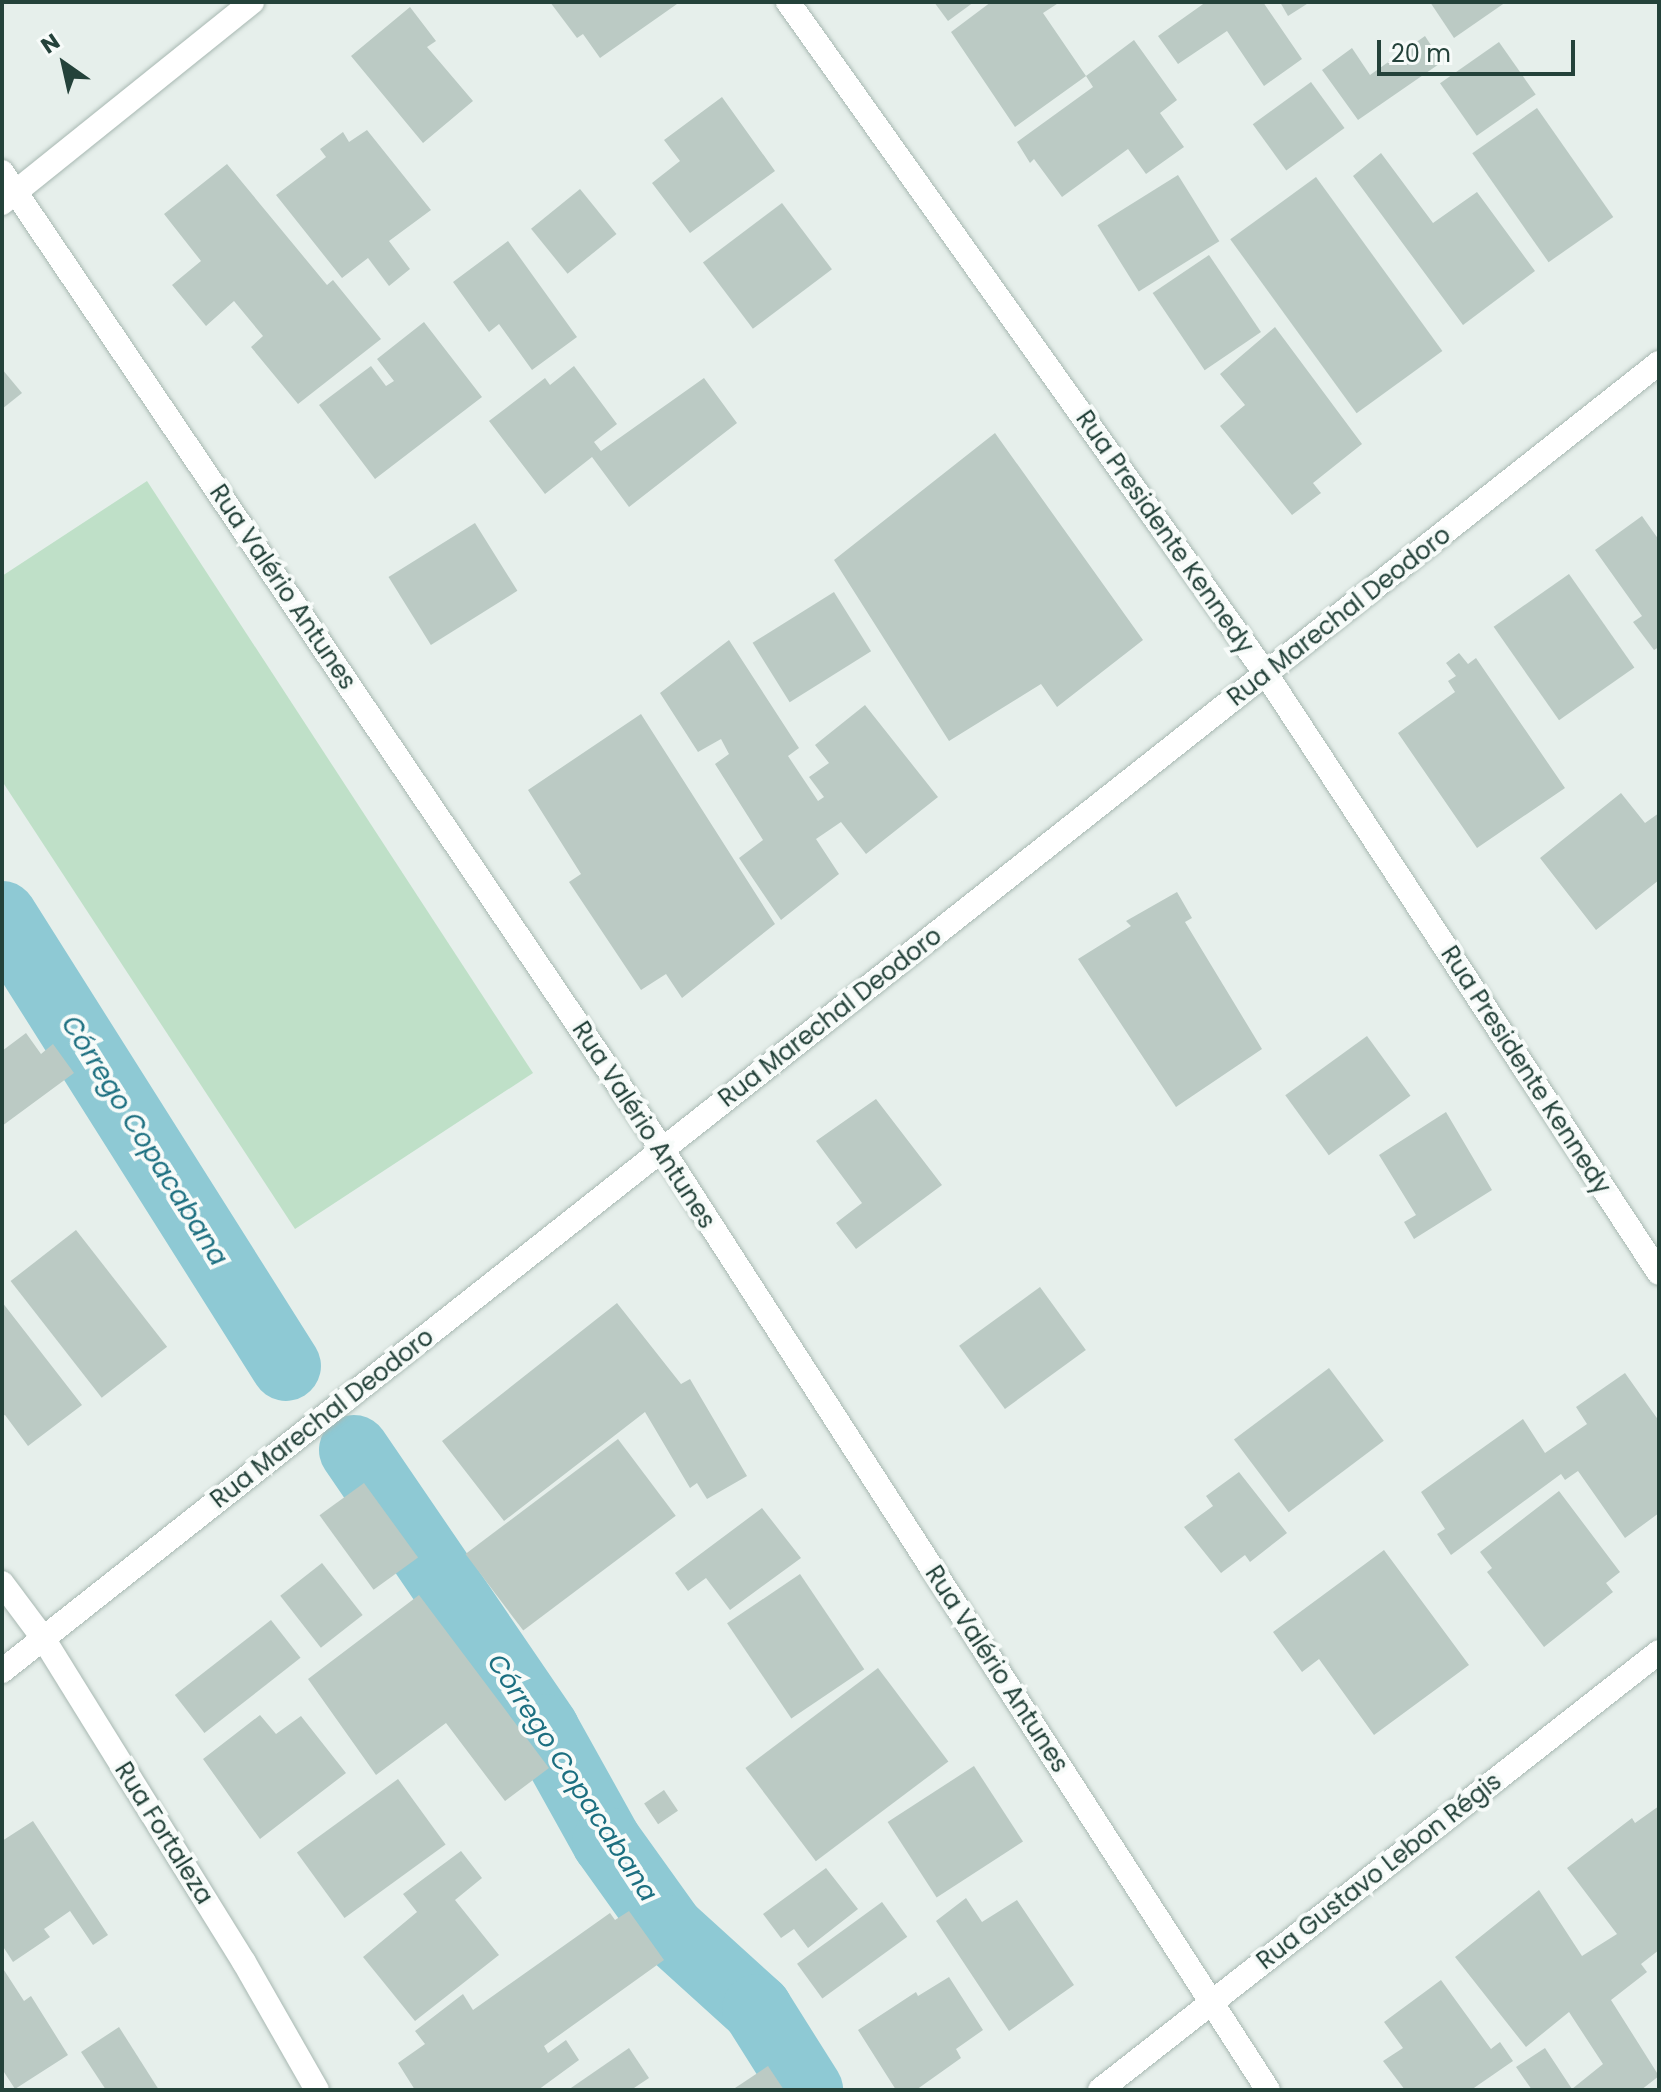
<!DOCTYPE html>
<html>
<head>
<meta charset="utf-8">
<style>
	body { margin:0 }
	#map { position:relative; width:1661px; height:2092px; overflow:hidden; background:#e6efeb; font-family:Poppins,sans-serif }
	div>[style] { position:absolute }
	.green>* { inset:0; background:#bfe0c8 }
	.canal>* { height:70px; margin:-35px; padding:0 35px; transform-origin:35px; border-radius:35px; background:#8ec9d4 }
	.building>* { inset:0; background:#bbcac4; transform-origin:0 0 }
	.roads { filter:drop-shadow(0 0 2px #a8b8b2) drop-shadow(0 0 2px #a8b8b2) }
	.minor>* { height:24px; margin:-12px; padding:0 12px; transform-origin:12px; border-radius:12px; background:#fff }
	.tertiary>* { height:24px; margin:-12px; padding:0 12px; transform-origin:12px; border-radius:12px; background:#fff }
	span { translate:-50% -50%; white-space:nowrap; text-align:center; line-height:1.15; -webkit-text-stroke:8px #f7fbf9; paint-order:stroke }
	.street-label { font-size:24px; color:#24423a }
	.water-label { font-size:26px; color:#1c6f80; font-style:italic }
	.frame { position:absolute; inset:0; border:4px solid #24423a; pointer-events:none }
	.north { position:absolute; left:24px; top:24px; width:80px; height:80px; -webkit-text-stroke:6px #f7fbf9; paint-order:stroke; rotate:326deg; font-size:22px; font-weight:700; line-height:32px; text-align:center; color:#24423a }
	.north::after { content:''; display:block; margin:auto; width:28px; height:36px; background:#24423a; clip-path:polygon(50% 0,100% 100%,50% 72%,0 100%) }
	.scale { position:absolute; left:1377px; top:40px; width:198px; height:36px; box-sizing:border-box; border:4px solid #24423a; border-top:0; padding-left:10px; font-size:24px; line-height:28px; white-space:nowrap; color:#24423a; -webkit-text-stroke:6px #f7fbf9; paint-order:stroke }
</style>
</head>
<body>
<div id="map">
	<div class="green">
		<div style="clip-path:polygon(147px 481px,533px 1073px,295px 1229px,2px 781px,2px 576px)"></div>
	</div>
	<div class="canal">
		<div style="left:2px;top:916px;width:532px;rotate:57.74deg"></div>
		<div style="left:354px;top:1450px;width:338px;rotate:55.7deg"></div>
		<div style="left:544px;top:1729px;width:129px;rotate:60.9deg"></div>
		<div style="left:607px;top:1842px;width:108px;rotate:54.4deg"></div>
		<div style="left:670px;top:1930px;width:118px;rotate:42.2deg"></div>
		<div style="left:757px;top:2009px;width:96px;rotate:57.8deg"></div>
	</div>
	<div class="building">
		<div style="clip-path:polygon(550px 2px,675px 2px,677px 4px,600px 58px,583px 34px,577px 38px)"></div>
		<div style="clip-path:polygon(934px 2px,974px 2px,948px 21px)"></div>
		<div style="clip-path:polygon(991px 2px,1060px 2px,1043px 13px,1086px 76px,1015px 127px,951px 32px)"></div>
		<div style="clip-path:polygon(1206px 2px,1263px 2px,1302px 59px,1264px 86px,1227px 31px,1178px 64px,1158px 36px)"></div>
		<div style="clip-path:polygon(1280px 2px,1310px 2px,1288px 16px)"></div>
		<div style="clip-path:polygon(1430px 2px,1506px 2px,1454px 38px)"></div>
		<div style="clip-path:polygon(410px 7px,436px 41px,427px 47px,473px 101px,423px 143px,351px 56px)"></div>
		<div style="clip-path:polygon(1425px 36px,1442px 62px,1358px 120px,1322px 70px,1352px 48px,1370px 75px)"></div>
		<div style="clip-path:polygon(1134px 40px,1177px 100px,1160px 113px,1184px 147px,1146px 174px,1128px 149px,1062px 197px,1034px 159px,1030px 163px,1017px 142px,1093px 87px,1086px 76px)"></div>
		<div style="left:1499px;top:42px;width:64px;height:72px;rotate:55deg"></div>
		<div style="left:1311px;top:82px;width:57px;height:72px;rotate:54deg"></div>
		<div style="clip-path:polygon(722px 97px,775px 171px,690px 233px,652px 183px,680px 161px,664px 140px)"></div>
		<div style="left:1537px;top:108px;width:133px;height:79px;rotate:55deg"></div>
		<div style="clip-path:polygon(367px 130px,431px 210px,389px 241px,410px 269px,389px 286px,368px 258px,342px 278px,276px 195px,326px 157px,320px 149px,343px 132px,349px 142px)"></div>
		<div style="clip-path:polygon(1381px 153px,1433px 223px,1477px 192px,1535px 271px,1463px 325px,1353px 176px)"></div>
		<div style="clip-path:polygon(227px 164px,327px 285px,333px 280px,381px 339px,298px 404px,251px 347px,263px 336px,234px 301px,206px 326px,172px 285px,201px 261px,164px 214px)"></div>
		<div style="left:1178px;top:175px;width:78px;height:95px;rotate:58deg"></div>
		<div style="left:1316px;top:177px;width:215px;height:106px;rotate:54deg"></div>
		<div style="left:580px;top:189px;width:58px;height:63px;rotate:51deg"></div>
		<div style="left:782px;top:203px;width:83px;height:99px;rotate:53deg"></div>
		<div style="clip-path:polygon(508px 241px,577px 337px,532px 370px,499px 324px,489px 332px,453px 282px)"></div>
		<div style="left:1209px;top:255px;width:93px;height:68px;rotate:56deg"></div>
		<div style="clip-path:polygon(424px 322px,482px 397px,375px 479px,319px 405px,371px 366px,386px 386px,394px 381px,377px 359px)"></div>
		<div style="clip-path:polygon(1275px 327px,1362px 444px,1313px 483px,1321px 493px,1292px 515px,1220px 426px,1245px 405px,1220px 374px)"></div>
		<div style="clip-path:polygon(574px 366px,617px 424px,594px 442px,601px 451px,704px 378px,737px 423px,629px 507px,592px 457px,545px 494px,489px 421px,545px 378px,550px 385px)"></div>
		<div style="clip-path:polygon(2px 369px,22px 393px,2px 409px)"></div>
		<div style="clip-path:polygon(995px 433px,1143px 640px,1057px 707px,1041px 684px,949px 741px,834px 560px)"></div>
		<div style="clip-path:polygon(1642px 516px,1659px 540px,1659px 647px,1654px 650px,1633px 622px,1642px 616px,1595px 550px)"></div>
		<div style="left:475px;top:523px;width:80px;height:102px;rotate:58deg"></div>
		<div style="left:1569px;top:574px;width:114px;height:92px;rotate:55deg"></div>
		<div style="left:834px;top:592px;width:70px;height:96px;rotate:58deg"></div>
		<div style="clip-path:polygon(729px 640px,799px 748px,788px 756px,818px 801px,824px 797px,809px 777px,829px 763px,815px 745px,865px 705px,938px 797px,866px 854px,841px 822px,816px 839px,839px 874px,781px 920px,739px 858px,763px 840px,715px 764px,729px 754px,721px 739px,698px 752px,660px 693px)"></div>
		<div style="clip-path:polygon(1459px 653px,1468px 664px,1476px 658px,1565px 788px,1477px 848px,1398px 733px,1455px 692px,1448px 681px,1456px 676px,1446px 663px)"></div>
		<div style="clip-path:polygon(641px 714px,775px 924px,682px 998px,666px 974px,641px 990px,569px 882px,581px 874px,528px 790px)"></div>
		<div style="clip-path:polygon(1621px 793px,1645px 823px,1659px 813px,1659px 880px,1596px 930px,1540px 858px)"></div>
		<div style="clip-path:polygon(1177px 892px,1192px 918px,1185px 922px,1262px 1049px,1176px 1107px,1078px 959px,1131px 926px,1126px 921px)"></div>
		<div style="clip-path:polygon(26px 1033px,41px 1054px,53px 1044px,74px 1073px,2px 1126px,2px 1051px)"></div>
		<div style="left:1367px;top:1036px;width:74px;height:101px;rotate:54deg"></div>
		<div style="clip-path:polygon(876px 1099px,942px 1185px,856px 1249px,836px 1223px,862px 1203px,816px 1141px)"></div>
		<div style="clip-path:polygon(1446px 1112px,1492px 1190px,1414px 1239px,1404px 1222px,1416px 1215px,1379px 1155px)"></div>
		<div style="left:76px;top:1230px;width:148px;height:83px;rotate:52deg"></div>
		<div style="left:1040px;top:1287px;width:78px;height:100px;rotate:54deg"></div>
		<div style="clip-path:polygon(2px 1302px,82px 1405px,28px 1446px,5px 1415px,2px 1416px)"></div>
		<div style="clip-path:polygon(617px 1303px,681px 1384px,690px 1379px,747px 1476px,707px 1499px,697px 1483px,690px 1488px,645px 1412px,504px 1521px,442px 1441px)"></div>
		<div style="left:1329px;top:1368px;width:91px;height:119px;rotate:53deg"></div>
		<div style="clip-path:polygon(1625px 1373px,1659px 1421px,1659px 1513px,1625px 1538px,1578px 1471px,1565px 1480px,1561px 1474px,1451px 1555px,1437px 1534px,1445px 1529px,1421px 1492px,1523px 1419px,1545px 1453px,1587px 1424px,1576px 1407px)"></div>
		<div style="left:618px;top:1439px;width:96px;height:191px;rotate:53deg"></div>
		<div style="clip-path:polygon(1239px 1472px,1287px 1533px,1250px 1562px,1245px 1555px,1221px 1573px,1184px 1527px,1213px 1506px,1206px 1496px)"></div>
		<div style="left:364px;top:1483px;width:92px;height:55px;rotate:54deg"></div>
		<div style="clip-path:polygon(1559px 1491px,1620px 1572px,1606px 1583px,1613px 1592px,1544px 1647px,1487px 1572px,1492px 1568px,1480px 1552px)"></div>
		<div style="clip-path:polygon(762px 1508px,801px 1558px,730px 1610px,706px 1578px,688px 1591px,675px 1573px)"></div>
		<div style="clip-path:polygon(1384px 1550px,1469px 1665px,1374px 1735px,1319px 1659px,1302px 1672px,1273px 1632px)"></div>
		<div style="left:322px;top:1563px;width:66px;height:53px;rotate:52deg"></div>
		<div style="left:800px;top:1574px;width:115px;height:88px;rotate:56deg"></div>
		<div style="clip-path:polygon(419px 1595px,549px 1768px,505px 1801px,446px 1723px,376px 1775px,308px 1679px)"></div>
		<div style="left:271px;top:1620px;width:48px;height:122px;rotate:52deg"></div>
		<div style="left:878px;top:1668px;width:117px;height:166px;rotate:53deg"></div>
		<div style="clip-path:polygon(260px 1715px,276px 1734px,301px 1716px,346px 1773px,260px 1839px,203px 1759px)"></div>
		<div style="left:974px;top:1766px;width:90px;height:103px;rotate:57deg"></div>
		<div style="left:398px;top:1779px;width:81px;height:125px;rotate:54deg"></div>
		<div style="left:664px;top:1790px;width:25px;height:24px;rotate:56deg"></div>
		<div style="clip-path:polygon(1659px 1806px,1659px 1950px,1641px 1964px,1647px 1972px,1611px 2000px,1659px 2076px,1641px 2090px,1532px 2090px,1516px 2067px,1545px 2048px,1572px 2089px,1603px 2064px,1569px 2012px,1526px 2047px,1455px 1957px,1539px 1890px,1582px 1956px,1617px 1934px,1567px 1868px,1632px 1818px,1635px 1823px)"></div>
		<div style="clip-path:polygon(33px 1821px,108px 1935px,93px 1945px,70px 1911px,44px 1929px,50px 1937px,13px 1962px,2px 1945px,2px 1841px)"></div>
		<div style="clip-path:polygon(461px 1851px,482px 1878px,455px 1900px,499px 1955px,415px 2021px,363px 1957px,417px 1912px,403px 1894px)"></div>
		<div style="clip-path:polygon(826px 1868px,858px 1909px,808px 1948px,794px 1929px,781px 1938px,763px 1914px)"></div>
		<div style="clip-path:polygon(966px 1898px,982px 1922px,1017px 1900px,1074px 1985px,1009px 2031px,936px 1921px)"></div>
		<div style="left:882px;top:1902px;width:43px;height:105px;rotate:54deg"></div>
		<div style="clip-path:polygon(629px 1911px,664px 1960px,544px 2046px,548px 2053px,566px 2040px,579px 2060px,538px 2090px,415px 2090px,398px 2063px,425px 2044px,415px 2031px,463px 1994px,473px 2010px,610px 1913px,615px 1920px)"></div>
		<div style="clip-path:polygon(2px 1967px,24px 2001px,31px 1996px,68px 2055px,15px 2089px,2px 2069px)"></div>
		<div style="clip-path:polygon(949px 1977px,983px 2030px,956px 2049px,961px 2058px,916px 2090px,896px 2090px,858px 2030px,916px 1992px,918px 1996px)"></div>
		<div style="clip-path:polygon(1441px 1980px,1491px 2049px,1500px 2042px,1513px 2061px,1471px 2090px,1405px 2090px,1383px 2061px,1403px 2048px,1384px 2022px)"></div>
		<div style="clip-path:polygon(119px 2027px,159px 2090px,106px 2090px,81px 2052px)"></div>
		<div style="clip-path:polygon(629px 2048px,649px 2078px,631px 2090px,568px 2090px)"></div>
		<div style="clip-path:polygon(768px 2066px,784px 2090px,732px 2090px)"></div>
	</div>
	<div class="roads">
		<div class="minor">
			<div style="left:788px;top:2px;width:825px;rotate:54.58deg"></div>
			<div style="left:1266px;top:674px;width:716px;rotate:56.73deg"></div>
			<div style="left:2px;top:172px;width:1179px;rotate:55.96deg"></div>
			<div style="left:662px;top:1149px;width:1119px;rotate:57.22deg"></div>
			<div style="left:2px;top:203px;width:321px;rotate:-38.8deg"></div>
			<div style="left:2px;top:1583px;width:69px;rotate:53.3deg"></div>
			<div style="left:43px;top:1638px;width:381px;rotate:58.2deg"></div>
			<div style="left:244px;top:1962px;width:147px;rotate:60.3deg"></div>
			<div style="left:1100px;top:2090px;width:710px;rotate:-38.08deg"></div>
		</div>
		<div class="tertiary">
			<div style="left:2px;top:1671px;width:2111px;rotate:-38.29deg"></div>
		</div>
	</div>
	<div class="street-label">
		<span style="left:1165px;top:532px;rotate:55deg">Rua Presidente Kennedy</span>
		<span style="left:283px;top:587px;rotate:56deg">Rua Valério Antunes</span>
		<span style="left:1339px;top:616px;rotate:-38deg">Rua Marechal Deodoro</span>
		<span style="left:830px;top:1017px;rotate:-38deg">Rua Marechal Deodoro</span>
		<span style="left:1526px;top:1070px;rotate:57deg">Rua Presidente Kennedy</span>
		<span style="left:644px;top:1125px;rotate:57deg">Rua Valério Antunes</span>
		<span style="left:322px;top:1418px;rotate:-38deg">Rua Marechal Deodoro</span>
		<span style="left:997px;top:1669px;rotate:57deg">Rua Valério Antunes</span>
		<span style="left:164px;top:1833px;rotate:58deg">Rua Fortaleza</span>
		<span style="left:1379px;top:1871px;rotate:-38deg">Rua Gustavo Lebon Régis</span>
	</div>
	<div class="water-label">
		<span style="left:144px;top:1141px;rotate:58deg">Córrego Copacabana</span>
		<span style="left:572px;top:1778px;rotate:57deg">Córrego Copacabana</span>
	</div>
	<div class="frame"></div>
	<div class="north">N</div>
	<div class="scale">20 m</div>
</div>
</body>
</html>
